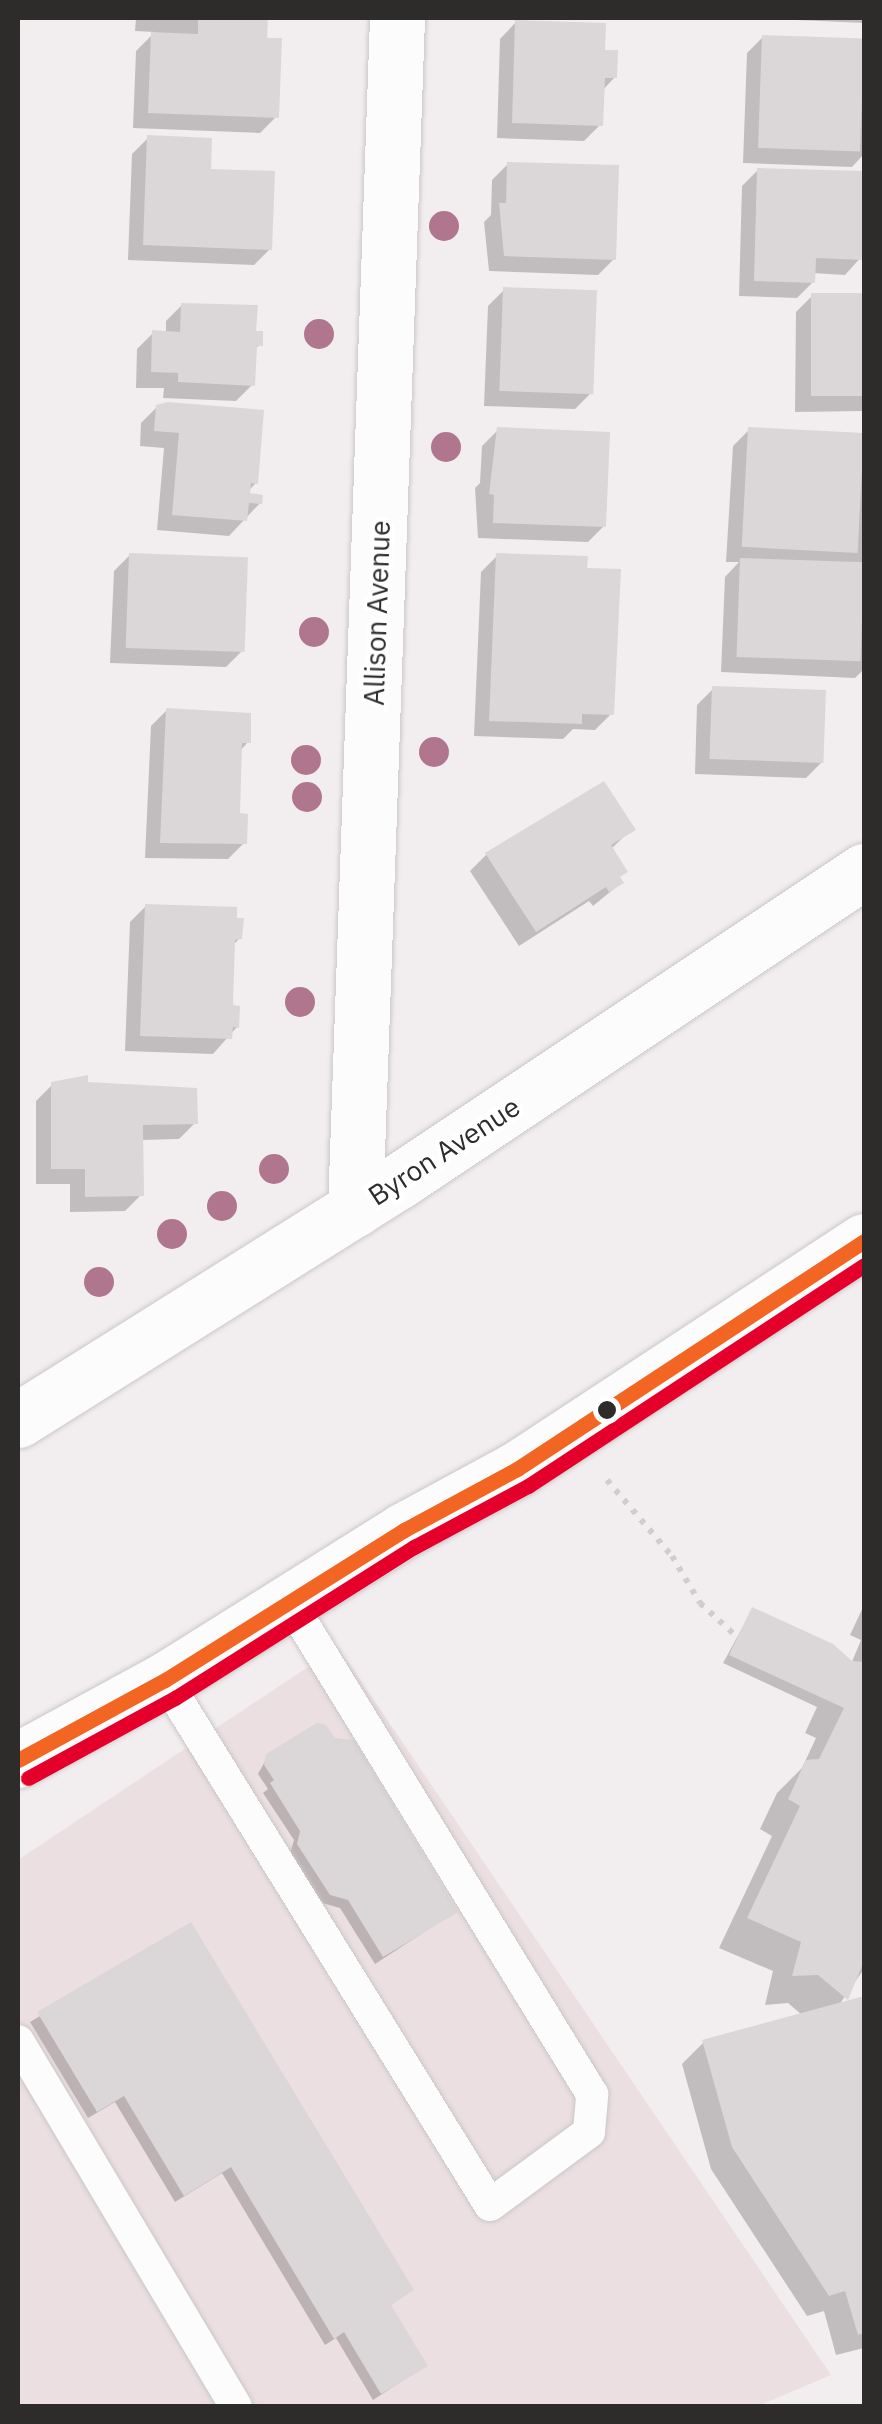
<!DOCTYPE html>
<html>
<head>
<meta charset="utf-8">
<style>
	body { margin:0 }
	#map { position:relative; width:882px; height:2424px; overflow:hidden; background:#f2edee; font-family:"IBM Plex Sans",sans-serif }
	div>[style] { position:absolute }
	.built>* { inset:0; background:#ebdfe1 }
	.shadow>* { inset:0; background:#0003 }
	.building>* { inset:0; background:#dbd6d7; transform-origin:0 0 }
	.path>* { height:6px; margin-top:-3px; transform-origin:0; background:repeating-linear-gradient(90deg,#cfcece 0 5px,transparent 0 13px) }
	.roads { filter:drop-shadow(0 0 2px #cbc7c8) drop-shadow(0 0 2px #cbc7c8) }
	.service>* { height:32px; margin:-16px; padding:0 16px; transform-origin:16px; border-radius:16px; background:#fdfcfc }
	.minor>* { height:55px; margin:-27.5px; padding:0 27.5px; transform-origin:27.5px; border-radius:27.5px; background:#fdfcfc }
	.secondary>* { height:55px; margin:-27.5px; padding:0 27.5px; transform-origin:27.5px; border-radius:27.5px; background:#fdfcfc }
	.bus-1>* { height:15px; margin:-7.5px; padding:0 7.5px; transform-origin:7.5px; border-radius:7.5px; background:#f26522 }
	.bus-2>* { height:15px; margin:-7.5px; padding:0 7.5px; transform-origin:7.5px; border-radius:7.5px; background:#e4002b }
	.trees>* { width:30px; height:30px; margin:-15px; border-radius:50%; background:#af768e }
	.dots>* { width:28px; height:28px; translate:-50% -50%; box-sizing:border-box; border:5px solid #fff; border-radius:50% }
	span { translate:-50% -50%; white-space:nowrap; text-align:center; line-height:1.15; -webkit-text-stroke:9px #fff; paint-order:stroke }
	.street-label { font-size:28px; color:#2e2b2b }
	.frame { position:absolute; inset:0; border:20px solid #2e2b2b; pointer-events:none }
</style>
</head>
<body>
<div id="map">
	<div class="built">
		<div style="clip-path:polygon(338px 1647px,831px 2375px,758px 2406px,18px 2406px,18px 1860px)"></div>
	</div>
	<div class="shadow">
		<div style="clip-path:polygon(136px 18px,265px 18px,276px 117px,260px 133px,133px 128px,136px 51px,155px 32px,135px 31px)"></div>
		<div style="clip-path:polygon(750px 18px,864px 18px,864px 23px)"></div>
		<div style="clip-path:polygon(516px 22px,603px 52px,615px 77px,602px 91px,600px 125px,584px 141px,497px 138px,500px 39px)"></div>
		<div style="clip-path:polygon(763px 37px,864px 41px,864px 154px,852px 167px,743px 163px,747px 53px)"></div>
		<div style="clip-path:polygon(148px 138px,208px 171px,270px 249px,254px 265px,128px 260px,132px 154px)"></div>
		<div style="clip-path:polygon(508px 164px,614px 259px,598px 275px,489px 271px,484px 222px,491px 215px,492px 180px)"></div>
		<div style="clip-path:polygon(758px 170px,864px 174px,864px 254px,845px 275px,813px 273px,813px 282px,797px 298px,739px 296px,742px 186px)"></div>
		<div style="clip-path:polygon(504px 290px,591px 393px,575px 409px,484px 406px,488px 306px)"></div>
		<div style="clip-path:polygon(812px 296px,864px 296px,864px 411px,795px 412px,796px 312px)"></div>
		<div style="clip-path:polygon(182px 305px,253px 333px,260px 344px,254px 351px,252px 385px,236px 401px,163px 398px,164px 388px,136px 388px,137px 349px,153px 333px,166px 334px,166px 321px)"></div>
		<div style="clip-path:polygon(157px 407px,256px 483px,247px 492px,260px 503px,229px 536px,157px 530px,164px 448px,140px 446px,141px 423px)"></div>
		<div style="clip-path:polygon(498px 430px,604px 526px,588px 542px,478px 538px,475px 488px,480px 483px,482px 446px)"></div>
		<div style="clip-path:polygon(749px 430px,864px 435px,864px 669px,855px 678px,721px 672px,725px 577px,739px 562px,726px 562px,733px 446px)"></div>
		<div style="clip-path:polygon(130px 555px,242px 651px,226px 667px,110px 663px,114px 571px)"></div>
		<div style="clip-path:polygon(497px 556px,611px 714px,595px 730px,573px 729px,563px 739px,474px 736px,481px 572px)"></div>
		<div style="clip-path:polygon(713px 689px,822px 762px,806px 778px,695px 774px,697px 705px)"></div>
		<div style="clip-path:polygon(167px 710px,248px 742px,240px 751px,237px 816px,244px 843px,228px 859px,145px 858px,151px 726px)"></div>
		<div style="clip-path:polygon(603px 785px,632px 829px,611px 849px,621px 883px,593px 906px,589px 901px,519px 946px,470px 871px,486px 855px)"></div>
		<div style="clip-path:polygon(146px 906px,240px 938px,233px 945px,231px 1007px,237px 1027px,213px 1054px,125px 1051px,130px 922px)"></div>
		<div style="clip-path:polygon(85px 1084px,195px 1123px,179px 1139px,141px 1140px,141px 1195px,125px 1211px,70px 1212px,70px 1184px,36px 1184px,36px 1101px,52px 1085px)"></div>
		<div style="clip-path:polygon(864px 1605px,864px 1969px,839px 2005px,864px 1998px,864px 2348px,836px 2355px,824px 2311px,807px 2316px,711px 2169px,682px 2064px,704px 2042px,802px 2015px,788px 2003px,765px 2005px,773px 1971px,719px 1948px,772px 1836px,760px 1829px,777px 1793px,802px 1768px,816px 1738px,805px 1733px,817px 1707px,723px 1663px,752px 1610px,851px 1664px,861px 1640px,850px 1635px)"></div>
		<div style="clip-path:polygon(268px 1756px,455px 1912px,375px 1964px,340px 1908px,322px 1903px,290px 1853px,294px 1840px,263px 1793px,268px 1789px,258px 1774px)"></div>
		<div style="clip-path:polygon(190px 1926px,411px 2290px,389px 2306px,425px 2366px,373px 2400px,336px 2338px,325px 2345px,222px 2173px,175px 2202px,115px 2102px,88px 2118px,30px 2022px)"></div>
	</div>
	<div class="building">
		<div style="clip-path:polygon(198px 18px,268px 18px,267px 38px,282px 38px,279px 118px,148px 113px,151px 32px,198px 34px)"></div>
		<div style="clip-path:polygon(515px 20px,606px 23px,605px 50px,618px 50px,617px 78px,605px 78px,603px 126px,512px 123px)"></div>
		<div style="left:762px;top:35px;width:102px;height:113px;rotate:2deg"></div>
		<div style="clip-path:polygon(147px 135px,212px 138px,211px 169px,275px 171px,272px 250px,143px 245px)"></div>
		<div style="clip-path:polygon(507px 162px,619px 165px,616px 260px,504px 256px,499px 203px,506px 203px)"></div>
		<div style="clip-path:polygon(757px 168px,864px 171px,864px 260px,816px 258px,815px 283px,754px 281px)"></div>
		<div style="left:503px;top:287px;width:94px;height:104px;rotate:2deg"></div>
		<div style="left:864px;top:293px;width:103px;height:53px;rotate:90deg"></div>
		<div style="clip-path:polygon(181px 303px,258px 305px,256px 331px,263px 331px,263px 346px,257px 346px,255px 386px,178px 382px,178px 373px,151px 372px,152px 330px,180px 332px)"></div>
		<div style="clip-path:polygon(168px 402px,264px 410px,258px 484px,251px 483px,250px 493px,263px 495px,262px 504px,249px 503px,247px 521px,172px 515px,179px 433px,154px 431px,156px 405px)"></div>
		<div style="clip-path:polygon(497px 427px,610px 432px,606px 527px,493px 523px,494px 495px,489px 494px)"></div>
		<div style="left:748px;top:427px;width:116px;height:120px;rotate:3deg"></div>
		<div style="left:129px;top:553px;width:119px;height:95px;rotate:2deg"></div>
		<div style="clip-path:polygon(496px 553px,588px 556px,587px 568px,621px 569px,614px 715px,582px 714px,582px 724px,489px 721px)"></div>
		<div style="left:740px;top:558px;width:124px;height:99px;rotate:2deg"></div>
		<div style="left:712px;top:686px;width:114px;height:73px;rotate:2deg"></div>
		<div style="clip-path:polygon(166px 708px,251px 713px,251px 743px,242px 743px,240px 813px,248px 814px,247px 844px,160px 843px)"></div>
		<div style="clip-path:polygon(604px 781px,636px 830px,611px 845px,628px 872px,620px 877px,624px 883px,609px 892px,606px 887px,536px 932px,485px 853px)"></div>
		<div style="clip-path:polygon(145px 904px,237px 907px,237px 918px,244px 918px,242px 939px,235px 940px,233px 1005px,240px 1006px,239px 1028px,233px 1027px,232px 1039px,140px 1036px)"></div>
		<div style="clip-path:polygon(88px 1075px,88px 1082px,197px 1088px,198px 1124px,143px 1125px,144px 1196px,85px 1197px,85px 1169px,51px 1169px,51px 1082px)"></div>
		<div style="clip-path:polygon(752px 1607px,833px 1644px,852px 1661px,864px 1662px,864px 1961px,848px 2000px,818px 1975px,792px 1976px,801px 1942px,747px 1918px,800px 1806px,788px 1799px,806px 1760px,819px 1759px,844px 1708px,729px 1655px)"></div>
		<div style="clip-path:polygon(317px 1723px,326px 1725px,335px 1738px,354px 1740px,458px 1912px,383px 1957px,348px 1900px,330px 1895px,297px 1844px,300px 1831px,270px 1783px,274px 1780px,264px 1765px,266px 1754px)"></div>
		<div style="clip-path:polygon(191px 1922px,414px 2290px,391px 2305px,428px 2366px,381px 2394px,344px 2332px,334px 2339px,231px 2167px,184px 2196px,124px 2096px,97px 2112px,37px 2012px)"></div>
		<div style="clip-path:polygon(864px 1996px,864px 2333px,858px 2335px,845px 2291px,829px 2296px,732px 2147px,702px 2040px)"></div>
	</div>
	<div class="path">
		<div style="left:607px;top:1480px;width:100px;rotate:49.5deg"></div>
		<div style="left:672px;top:1556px;width:55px;rotate:59.2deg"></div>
		<div style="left:700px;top:1603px;width:49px;rotate:42.5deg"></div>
	</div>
	<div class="roads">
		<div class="service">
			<div style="left:165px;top:1680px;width:617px;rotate:58.24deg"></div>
			<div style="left:490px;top:2205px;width:123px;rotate:-36.4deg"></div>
			<div style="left:589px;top:2132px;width:38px;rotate:-85deg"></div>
			<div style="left:592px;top:2094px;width:579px;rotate:-121.58deg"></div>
			<div style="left:18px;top:2041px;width:425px;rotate:59.2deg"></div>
		</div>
		<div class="minor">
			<div style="left:355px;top:1209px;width:1192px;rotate:-87.98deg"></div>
			<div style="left:18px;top:1420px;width:450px;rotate:-32.1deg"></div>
			<div style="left:399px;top:1181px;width:559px;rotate:-33.69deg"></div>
		</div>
		<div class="secondary">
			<div style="left:18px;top:1760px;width:167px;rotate:-28.6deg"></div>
			<div style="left:165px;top:1680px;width:282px;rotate:-32.1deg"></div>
			<div style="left:404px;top:1530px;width:128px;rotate:-28.4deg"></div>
			<div style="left:517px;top:1469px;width:415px;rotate:-33.3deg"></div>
		</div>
	</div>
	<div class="bus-1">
		<div style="left:18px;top:1760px;width:167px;rotate:-28.6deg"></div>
		<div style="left:165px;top:1680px;width:282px;rotate:-32.1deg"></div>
		<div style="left:404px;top:1530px;width:128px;rotate:-28.4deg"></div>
		<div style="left:517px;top:1469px;width:415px;rotate:-33.3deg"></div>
	</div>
	<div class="bus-2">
		<div style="left:28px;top:1778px;width:167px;rotate:-28.6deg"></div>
		<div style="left:175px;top:1698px;width:283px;rotate:-32.3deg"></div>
		<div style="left:414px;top:1547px;width:129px;rotate:-28.2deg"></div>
		<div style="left:528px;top:1486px;width:402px;rotate:-33.3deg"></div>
	</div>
	<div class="trees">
		<div style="left:444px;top:226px"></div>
		<div style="left:319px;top:334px"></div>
		<div style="left:446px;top:447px"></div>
		<div style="left:314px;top:632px"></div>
		<div style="left:434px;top:752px"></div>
		<div style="left:306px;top:760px"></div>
		<div style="left:307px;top:797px"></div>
		<div style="left:300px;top:1002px"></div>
		<div style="left:274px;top:1169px"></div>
		<div style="left:222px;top:1206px"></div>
		<div style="left:172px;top:1234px"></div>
		<div style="left:99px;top:1282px"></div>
	</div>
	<div class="dots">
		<div style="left:607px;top:1410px;background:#2e2b2b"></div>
	</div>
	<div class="street-label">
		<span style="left:377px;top:613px;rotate:-88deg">Allison Avenue</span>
		<span style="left:444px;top:1151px;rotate:-33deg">Byron Avenue</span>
	</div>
	<div class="frame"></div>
</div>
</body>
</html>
